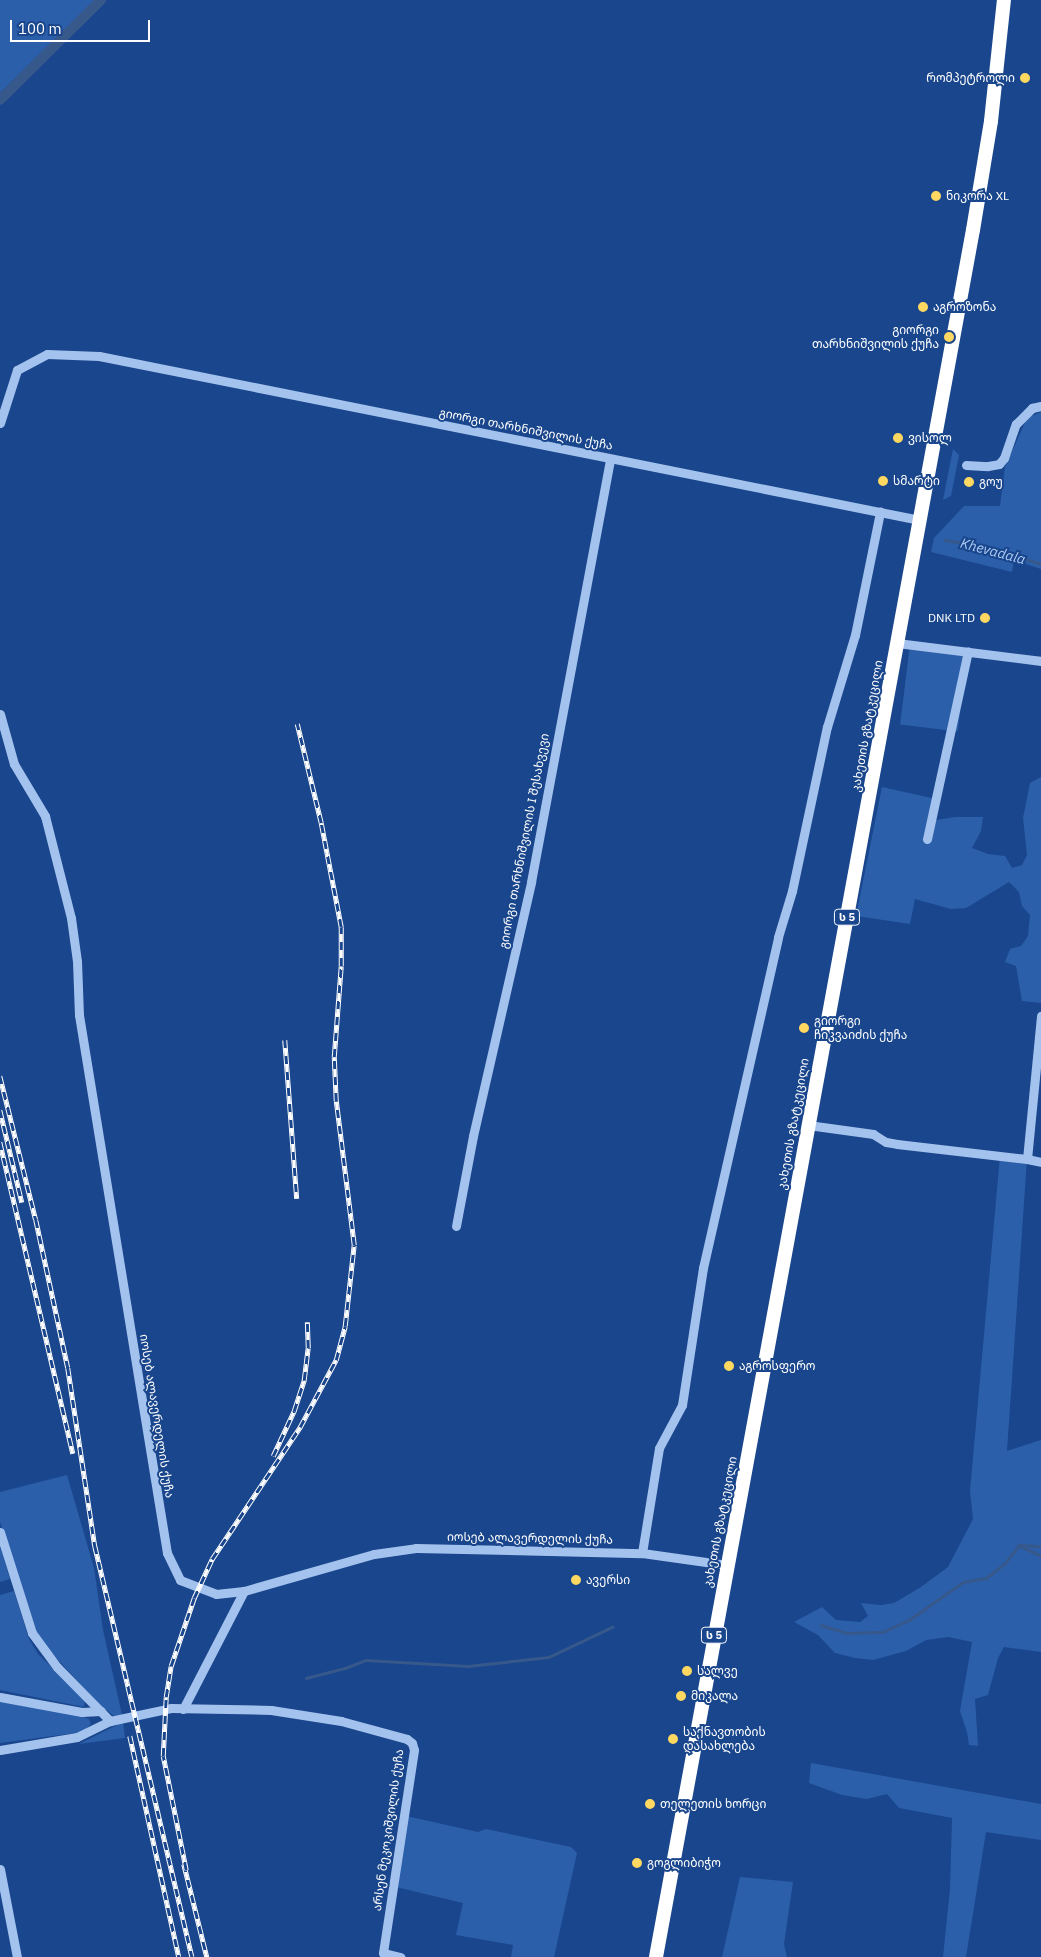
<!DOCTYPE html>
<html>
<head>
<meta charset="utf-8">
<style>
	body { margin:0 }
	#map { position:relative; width:1041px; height:1957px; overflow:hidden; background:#19468c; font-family:"IBM Plex Sans","Noto Sans Georgian",sans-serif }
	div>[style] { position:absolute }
	.green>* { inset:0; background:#2c5faa; transform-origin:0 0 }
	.stream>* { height:2.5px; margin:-1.25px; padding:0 1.25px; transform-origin:1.25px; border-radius:1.25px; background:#37588b }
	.canal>* { height:10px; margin:-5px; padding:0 5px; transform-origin:5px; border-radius:5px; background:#37588b }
	.minor>* { height:9px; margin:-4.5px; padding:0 4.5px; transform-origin:4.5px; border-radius:4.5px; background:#a4c2ee }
	.highway>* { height:14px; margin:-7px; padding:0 7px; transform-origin:7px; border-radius:7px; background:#fff }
	.rail>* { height:4.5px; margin-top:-2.25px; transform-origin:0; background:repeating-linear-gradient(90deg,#19468c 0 8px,#fff 0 16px); box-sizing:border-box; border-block:1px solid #fff }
	.dots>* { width:14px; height:14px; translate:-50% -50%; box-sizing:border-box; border:2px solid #19468c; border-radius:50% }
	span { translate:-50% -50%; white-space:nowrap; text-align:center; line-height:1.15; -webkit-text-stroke:4px #19468c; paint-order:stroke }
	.shield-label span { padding:1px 4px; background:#19468c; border:1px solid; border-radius:4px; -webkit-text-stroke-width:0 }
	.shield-label { font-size:11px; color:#fff; font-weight:700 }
	.poi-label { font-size:12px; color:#fff }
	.right { translate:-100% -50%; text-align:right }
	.left { translate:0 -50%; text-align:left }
	.street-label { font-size:12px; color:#fff }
	.water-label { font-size:14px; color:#b0cdf5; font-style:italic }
	.scale { position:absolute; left:10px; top:20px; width:140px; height:22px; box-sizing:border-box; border:2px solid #fff; border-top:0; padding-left:6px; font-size:15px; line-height:18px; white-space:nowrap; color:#fff; -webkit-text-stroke:4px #19468c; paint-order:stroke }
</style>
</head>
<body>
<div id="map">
	<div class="green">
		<div style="clip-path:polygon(0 0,95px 0,0 93px)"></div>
		<div style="clip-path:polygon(1041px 412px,1041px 569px,1014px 560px,1012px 572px,931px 552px,934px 538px,964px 506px,1000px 506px,1005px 467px,1027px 418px)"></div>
		<div style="clip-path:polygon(953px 449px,959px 455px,951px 496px,943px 500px)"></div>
		<div style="left:910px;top:644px;width:58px;height:81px;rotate:7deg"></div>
		<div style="clip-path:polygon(1041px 777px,1041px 1003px,1022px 1001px,1016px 966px,1005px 962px,1010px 949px,1021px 946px,1028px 936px,1030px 915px,1022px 906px,1019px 892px,1009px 882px,966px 908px,951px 909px,915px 899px,910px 924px,856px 916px,882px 787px,936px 799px,931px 821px,955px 817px,983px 817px,981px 831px,972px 848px,988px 854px,1005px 856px,1012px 868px,1022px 865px,1027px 855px,1023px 818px,1030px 783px)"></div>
		<div style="clip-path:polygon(1000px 1156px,1027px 1159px,1007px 1451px,1041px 1440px,1041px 1652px,1004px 1647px,998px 1658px,988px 1695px,975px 1699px,978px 1746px,969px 1745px,967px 1732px,960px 1711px,972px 1642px,948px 1637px,926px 1640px,906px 1651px,873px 1660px,855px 1658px,835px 1653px,818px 1635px,794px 1622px,822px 1607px,836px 1620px,860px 1622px,868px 1616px,861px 1603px,881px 1605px,894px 1603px,921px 1587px,948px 1567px,973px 1519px,970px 1491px)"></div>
		<div style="clip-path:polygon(67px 1475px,94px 1568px,103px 1630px,122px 1715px,114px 1716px,102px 1707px,44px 1645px,37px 1632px,0 1522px,0 1492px)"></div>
		<div style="clip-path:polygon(0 1546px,10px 1579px,0 1582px)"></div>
		<div style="clip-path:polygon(14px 1591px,29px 1639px,38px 1654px,85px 1700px,84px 1707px,0 1690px,0 1595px)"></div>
		<div style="clip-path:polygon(0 1700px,75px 1714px,89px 1719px,91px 1724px,83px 1732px,0 1743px)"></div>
		<div style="clip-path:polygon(123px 1722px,125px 1738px,79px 1744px)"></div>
		<div style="clip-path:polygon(811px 1763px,1041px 1804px,1041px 1840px,986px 1832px,966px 1957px,943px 1957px,950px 1889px,952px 1818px,899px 1808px,887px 1794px,867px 1799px,842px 1795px,809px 1783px)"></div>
		<div style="clip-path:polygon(406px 1816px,478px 1832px,486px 1829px,571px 1847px,577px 1853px,554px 1957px,511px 1957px,513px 1945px,456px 1935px,463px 1903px,396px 1887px)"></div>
		<div style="clip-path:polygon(740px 1877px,793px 1882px,784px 1944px,787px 1957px,722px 1957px)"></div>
	</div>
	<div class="stream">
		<div style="left:945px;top:540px;width:45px;rotate:9deg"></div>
		<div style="left:989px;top:547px;width:55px;rotate:18.1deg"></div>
		<div style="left:1020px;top:1546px;width:23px;rotate:25deg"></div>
		<div style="left:821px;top:1625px;width:28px;rotate:17deg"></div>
		<div style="left:848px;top:1633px;width:35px;rotate:-2deg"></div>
		<div style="left:883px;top:1632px;width:29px;rotate:-25deg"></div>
		<div style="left:909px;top:1620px;width:66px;rotate:-35.1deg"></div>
		<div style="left:963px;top:1582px;width:23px;rotate:-10deg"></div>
		<div style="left:986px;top:1578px;width:24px;rotate:-38deg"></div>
		<div style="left:1005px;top:1563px;width:23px;rotate:-52deg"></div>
		<div style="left:1019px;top:1545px;width:22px;rotate:3deg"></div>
		<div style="left:306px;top:1678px;width:40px;rotate:-14.4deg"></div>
		<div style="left:345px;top:1668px;width:22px;rotate:-21deg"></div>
		<div style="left:366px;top:1660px;width:102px;rotate:3.4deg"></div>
		<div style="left:468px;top:1666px;width:81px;rotate:-6.3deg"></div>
		<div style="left:549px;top:1657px;width:70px;rotate:-25.5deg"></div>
	</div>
	<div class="canal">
		<div style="left:0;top:100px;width:142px;rotate:-44.7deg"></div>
	</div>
	<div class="minor">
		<div style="left:0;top:423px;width:56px;rotate:-72.2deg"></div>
		<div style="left:17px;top:370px;width:34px;rotate:-28deg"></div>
		<div style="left:47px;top:354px;width:52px;rotate:2.2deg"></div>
		<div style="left:99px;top:356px;width:837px;rotate:11.3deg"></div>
		<div style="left:966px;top:465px;width:22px;rotate:3deg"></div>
		<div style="left:988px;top:466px;width:11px;rotate:-10deg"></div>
		<div style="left:999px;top:464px;width:8px;rotate:-50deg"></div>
		<div style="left:1004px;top:458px;width:36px;rotate:-71deg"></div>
		<div style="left:1016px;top:424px;width:23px;rotate:-45deg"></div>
		<div style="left:1032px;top:408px;width:9px;rotate:-13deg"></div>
		<div style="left:897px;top:643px;width:145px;rotate:7.1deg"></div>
		<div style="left:0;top:714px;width:52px;rotate:74.4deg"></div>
		<div style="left:14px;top:764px;width:61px;rotate:59.2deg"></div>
		<div style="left:45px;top:816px;width:105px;rotate:75.7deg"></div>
		<div style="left:71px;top:918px;width:43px;rotate:82.1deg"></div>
		<div style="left:77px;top:961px;width:54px;rotate:87.9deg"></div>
		<div style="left:79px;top:1015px;width:545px;rotate:80.71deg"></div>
		<div style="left:167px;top:1553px;width:30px;rotate:64deg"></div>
		<div style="left:180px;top:1580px;width:39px;rotate:21deg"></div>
		<div style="left:216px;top:1594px;width:28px;rotate:-6deg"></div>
		<div style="left:244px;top:1591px;width:135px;rotate:-15.9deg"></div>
		<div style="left:374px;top:1554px;width:42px;rotate:-8.1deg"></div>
		<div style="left:416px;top:1548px;width:226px;rotate:1.3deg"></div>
		<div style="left:642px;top:1553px;width:86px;rotate:8deg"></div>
		<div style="left:927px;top:839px;width:192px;rotate:-77.7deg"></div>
		<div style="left:808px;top:1125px;width:66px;rotate:7.9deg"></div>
		<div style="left:873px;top:1134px;width:15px;rotate:32deg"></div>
		<div style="left:886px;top:1142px;width:11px;rotate:10deg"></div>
		<div style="left:897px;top:1144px;width:131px;rotate:6.6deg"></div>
		<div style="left:1027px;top:1159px;width:14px;rotate:12deg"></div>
		<div style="left:1027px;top:1159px;width:144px;rotate:-84.4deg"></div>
		<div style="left:456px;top:1226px;width:92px;rotate:-79.3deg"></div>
		<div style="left:473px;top:1136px;width:261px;rotate:-77.1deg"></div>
		<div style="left:531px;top:882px;width:430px;rotate:-79.4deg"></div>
		<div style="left:0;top:1532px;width:106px;rotate:72.4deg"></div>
		<div style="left:32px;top:1633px;width:42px;rotate:53.7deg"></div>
		<div style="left:57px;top:1667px;width:76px;rotate:45.5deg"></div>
		<div style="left:642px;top:1553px;width:106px;rotate:-80.8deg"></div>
		<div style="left:659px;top:1448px;width:49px;rotate:-61.9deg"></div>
		<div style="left:682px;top:1405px;width:139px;rotate:-81.3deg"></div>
		<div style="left:703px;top:1268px;width:339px;rotate:-77.2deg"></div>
		<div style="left:778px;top:937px;width:48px;rotate:-73.1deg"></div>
		<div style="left:792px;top:891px;width:168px;rotate:-78deg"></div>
		<div style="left:827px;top:727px;width:96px;rotate:-73.1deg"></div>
		<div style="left:855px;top:635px;width:126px;rotate:-78.5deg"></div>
		<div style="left:0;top:1697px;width:83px;rotate:10.4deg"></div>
		<div style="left:82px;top:1712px;width:19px;rotate:-3deg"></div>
		<div style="left:183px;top:1709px;width:133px;rotate:-62.7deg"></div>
		<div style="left:0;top:1750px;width:78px;rotate:-9.6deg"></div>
		<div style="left:77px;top:1737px;width:37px;rotate:-26deg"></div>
		<div style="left:110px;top:1721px;width:62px;rotate:-12deg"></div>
		<div style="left:171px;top:1708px;width:100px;rotate:1.1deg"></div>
		<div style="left:271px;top:1710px;width:71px;rotate:8.9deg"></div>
		<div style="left:341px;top:1721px;width:68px;rotate:15.3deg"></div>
		<div style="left:407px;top:1739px;width:6px;rotate:39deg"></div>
		<div style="left:412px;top:1743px;width:7px;rotate:74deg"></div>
		<div style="left:414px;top:1750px;width:205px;rotate:98.7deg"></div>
		<div style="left:383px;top:1953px;width:18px;rotate:13deg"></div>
		<div style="left:0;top:1869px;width:90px;rotate:79.1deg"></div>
	</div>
	<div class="highway">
		<div style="left:656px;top:1957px;width:1756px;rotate:-79.6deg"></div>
		<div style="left:973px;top:230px;width:110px;rotate:-80.6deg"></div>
		<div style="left:991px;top:121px;width:122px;rotate:-83.9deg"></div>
	</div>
	<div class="rail">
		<div style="left:285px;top:1040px;width:159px;rotate:85.7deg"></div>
		<div style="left:0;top:1076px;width:148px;rotate:76deg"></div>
		<div style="left:36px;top:1220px;width:151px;rotate:77.8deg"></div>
		<div style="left:68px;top:1368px;width:180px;rotate:81.4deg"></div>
		<div style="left:95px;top:1546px;width:422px;rotate:76.7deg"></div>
		<div style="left:0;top:1110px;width:95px;rotate:76.6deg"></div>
		<div style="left:0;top:1142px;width:320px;rotate:76.8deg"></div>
		<div style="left:273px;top:1456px;width:50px;rotate:-65deg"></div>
		<div style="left:294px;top:1411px;width:33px;rotate:-72deg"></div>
		<div style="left:304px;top:1380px;width:32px;rotate:-83deg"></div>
		<div style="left:308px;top:1348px;width:26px;rotate:-92deg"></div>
		<div style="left:130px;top:1736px;width:226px;rotate:77.5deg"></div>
		<div style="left:184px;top:1864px;width:96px;rotate:76.1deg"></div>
		<div style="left:186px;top:1870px;width:116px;rotate:-101.4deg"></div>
		<div style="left:163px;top:1756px;width:59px;rotate:-87.1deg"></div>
		<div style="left:166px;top:1697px;width:31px;rotate:-81deg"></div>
		<div style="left:171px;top:1666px;width:72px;rotate:-71.3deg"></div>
		<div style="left:194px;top:1598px;width:43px;rotate:-65.2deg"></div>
		<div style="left:212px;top:1559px;width:159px;rotate:-56.3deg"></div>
		<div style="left:300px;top:1427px;width:76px;rotate:-61.8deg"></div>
		<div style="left:336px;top:1360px;width:35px;rotate:-75deg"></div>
		<div style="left:345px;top:1326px;width:81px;rotate:-83.7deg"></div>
		<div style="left:354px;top:1245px;width:145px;rotate:-97.1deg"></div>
		<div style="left:336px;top:1101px;width:44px;rotate:-92.6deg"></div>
		<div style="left:334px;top:1057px;width:91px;rotate:-85.6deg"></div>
		<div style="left:341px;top:966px;width:39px;rotate:-90deg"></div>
		<div style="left:341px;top:927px;width:106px;rotate:-100.9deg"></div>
		<div style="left:321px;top:823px;width:102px;rotate:-103.6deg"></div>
	</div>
	<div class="dots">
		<div style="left:1025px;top:78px;background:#ffd861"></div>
		<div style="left:936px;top:196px;background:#ffd861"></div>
		<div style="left:923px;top:307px;background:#ffd861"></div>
		<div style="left:949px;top:337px;background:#ffd861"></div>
		<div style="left:898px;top:438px;background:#ffd861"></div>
		<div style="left:883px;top:481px;background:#ffd861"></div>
		<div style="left:969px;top:482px;background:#ffd861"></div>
		<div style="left:985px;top:618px;background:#ffd861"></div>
		<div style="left:804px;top:1028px;background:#ffd861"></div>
		<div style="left:729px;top:1366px;background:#ffd861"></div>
		<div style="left:576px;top:1580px;background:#ffd861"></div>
		<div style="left:687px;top:1671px;background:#ffd861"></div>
		<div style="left:681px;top:1696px;background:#ffd861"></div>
		<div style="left:673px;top:1739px;background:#ffd861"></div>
		<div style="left:650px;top:1804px;background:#ffd861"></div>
		<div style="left:637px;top:1863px;background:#ffd861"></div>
	</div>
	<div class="shield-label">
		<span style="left:847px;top:917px">ს 5</span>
		<span style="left:714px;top:1635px">ს 5</span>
	</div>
	<div class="poi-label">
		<span class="right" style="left:1015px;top:78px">რომპეტროლი</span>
		<span class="left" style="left:946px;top:196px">ნიკორა XL</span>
		<span class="left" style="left:933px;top:307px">აგროზონა</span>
		<span class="right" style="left:939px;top:337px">გიორგი<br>თარხნიშვილის ქუჩა</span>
		<span class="left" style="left:908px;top:438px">ვისოლ</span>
		<span class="left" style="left:893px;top:481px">სმარტი</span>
		<span class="left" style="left:979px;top:482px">გოუ</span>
		<span class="right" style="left:975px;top:618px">DNK LTD</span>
		<span class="left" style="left:814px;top:1028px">გიორგი<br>ჩიკვაიძის ქუჩა</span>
		<span class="left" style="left:739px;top:1366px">აგროსფერო</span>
		<span class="left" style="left:586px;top:1580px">ავერსი</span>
		<span class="left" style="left:697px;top:1671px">სალვე</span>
		<span class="left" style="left:691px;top:1696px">მიკალა</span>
		<span class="left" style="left:683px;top:1739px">საქნავთობის<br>დასახლება</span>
		<span class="left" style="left:660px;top:1804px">თელეთის ხორცი</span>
		<span class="left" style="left:647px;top:1863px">გოგლიბიჭო</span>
	</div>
	<div class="street-label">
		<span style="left:526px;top:429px;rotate:11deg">გიორგი თარხნიშვილის ქუჩა</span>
		<span style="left:867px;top:726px;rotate:-80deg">კახეთის გზატკეცილი</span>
		<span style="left:524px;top:841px;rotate:-79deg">გიორგი თარხნიშვილის I შესახვევი</span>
		<span style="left:793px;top:1124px;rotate:-80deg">კახეთის გზატკეცილი</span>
		<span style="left:157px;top:1416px;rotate:81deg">იოსებ ალავერდელის ქუჩა</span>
		<span style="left:720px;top:1522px;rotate:-79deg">კახეთის გზატკეცილი</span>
		<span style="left:530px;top:1538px;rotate:1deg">იოსებ ალავერდელის ქუჩა</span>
		<span style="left:388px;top:1830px;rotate:-82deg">არსენ მეკოკიშვილის ქუჩა</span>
	</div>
	<div class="water-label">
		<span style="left:993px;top:551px;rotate:15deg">Khevadala</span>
	</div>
	<div class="scale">100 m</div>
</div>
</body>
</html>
